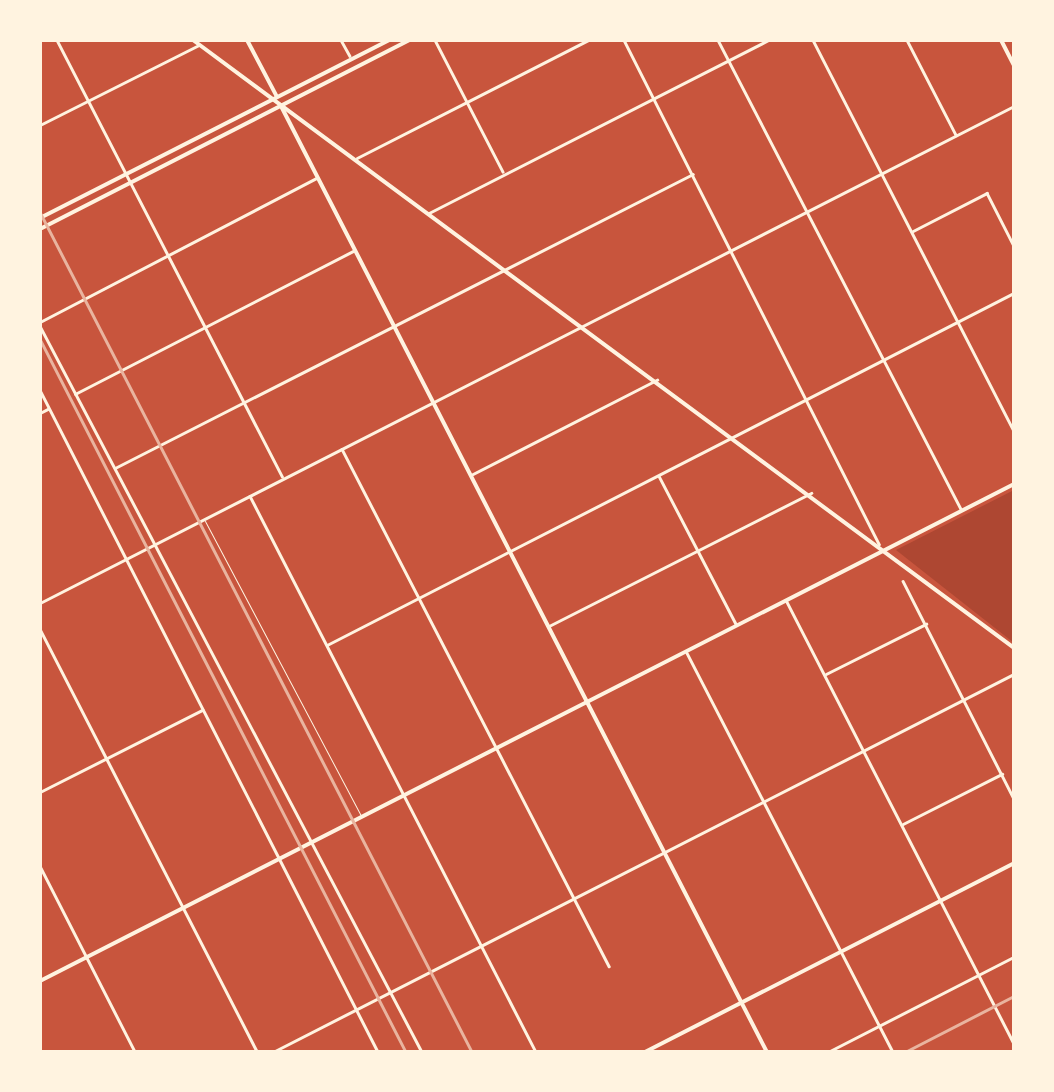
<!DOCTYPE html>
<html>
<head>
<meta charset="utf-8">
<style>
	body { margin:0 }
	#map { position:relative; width:1054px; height:1092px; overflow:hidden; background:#c8553d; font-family:"Archivo Narrow",sans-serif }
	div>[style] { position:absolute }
	.green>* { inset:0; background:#ae4732 }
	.service>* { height:1px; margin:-0.5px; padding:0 0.5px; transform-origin:0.5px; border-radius:0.5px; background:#fff3e0 }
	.minor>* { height:2.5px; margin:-1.25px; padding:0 1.25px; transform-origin:1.25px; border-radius:1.25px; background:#fff3e0 }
	.tertiary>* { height:4px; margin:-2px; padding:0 2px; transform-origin:2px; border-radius:2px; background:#fff3e0 }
	.secondary>* { height:4px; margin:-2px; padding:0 2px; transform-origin:2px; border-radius:2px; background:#fff3e0 }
	.primary>* { height:4px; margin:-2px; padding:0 2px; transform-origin:2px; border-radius:2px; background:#fff3e0 }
	.rail>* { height:2.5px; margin:-1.25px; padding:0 1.25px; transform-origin:1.25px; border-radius:1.25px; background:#e9b49f }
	span { translate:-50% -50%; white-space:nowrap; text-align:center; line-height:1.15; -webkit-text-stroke:8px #fff3e0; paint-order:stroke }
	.frame { position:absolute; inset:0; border:42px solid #fff3e0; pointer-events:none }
</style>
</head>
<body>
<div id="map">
	<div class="green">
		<div style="clip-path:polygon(1014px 490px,1014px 643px,896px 550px)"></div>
	</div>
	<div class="service">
		<div style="left:205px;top:521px;width:334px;rotate:62.1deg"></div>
	</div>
	<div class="minor">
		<div style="left:57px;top:40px;width:491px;rotate:62.7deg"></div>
		<div style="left:341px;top:40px;width:18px;rotate:61deg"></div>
		<div style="left:435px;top:40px;width:148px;rotate:62.7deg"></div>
		<div style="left:624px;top:40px;width:565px;rotate:63.16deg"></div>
		<div style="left:718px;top:40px;width:528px;rotate:62.61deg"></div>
		<div style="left:813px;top:40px;width:440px;rotate:62.8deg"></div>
		<div style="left:907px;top:40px;width:107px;rotate:62.7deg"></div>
		<div style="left:40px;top:125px;width:178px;rotate:-26.7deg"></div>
		<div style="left:357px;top:158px;width:260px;rotate:-27deg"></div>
		<div style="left:429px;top:213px;width:381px;rotate:-27deg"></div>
		<div style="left:913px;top:231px;width:83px;rotate:-27.2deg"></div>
		<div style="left:987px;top:193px;width:59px;rotate:63deg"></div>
		<div style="left:40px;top:322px;width:312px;rotate:-27.5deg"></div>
		<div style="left:40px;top:326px;width:820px;rotate:62.25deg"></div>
		<div style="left:40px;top:390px;width:743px;rotate:62.95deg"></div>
		<div style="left:75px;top:394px;width:313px;rotate:-27.2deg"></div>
		<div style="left:40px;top:413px;width:9px;rotate:-27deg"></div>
		<div style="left:342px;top:449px;width:582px;rotate:62.69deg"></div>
		<div style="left:115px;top:468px;width:648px;rotate:-26.96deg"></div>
		<div style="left:471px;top:475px;width:209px;rotate:-27.1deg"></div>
		<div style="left:659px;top:476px;width:167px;rotate:62.5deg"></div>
		<div style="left:250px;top:496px;width:625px;rotate:62.78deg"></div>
		<div style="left:903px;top:581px;width:245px;rotate:63deg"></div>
		<div style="left:786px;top:600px;width:498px;rotate:62.8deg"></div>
		<div style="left:40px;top:603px;width:1093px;rotate:-27.03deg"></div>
		<div style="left:549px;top:626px;width:294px;rotate:-26.9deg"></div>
		<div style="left:40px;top:629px;width:475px;rotate:62.8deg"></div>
		<div style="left:327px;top:645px;width:772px;rotate:-27.13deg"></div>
		<div style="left:687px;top:653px;width:449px;rotate:62.7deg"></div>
		<div style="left:826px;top:674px;width:112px;rotate:-26.6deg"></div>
		<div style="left:40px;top:792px;width:182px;rotate:-26.8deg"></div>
		<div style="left:903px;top:824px;width:111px;rotate:-26.8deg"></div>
		<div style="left:40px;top:866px;width:209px;rotate:62.9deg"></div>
		<div style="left:273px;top:1052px;width:832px;rotate:-27.03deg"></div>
		<div style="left:828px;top:1052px;width:209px;rotate:-27.1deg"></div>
		<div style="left:1013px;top:1052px;width:1px;rotate:-45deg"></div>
	</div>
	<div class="tertiary">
		<div style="left:247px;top:40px;width:64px;rotate:62.2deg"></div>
		<div style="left:281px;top:106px;width:670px;rotate:62.82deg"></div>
		<div style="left:645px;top:1052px;width:415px;rotate:-27.1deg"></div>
	</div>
	<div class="secondary">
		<div style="left:193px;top:40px;width:1022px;rotate:36.52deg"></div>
		<div style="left:1001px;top:40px;width:28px;rotate:63deg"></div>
		<div style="left:587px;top:702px;width:394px;rotate:62.8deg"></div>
		<div style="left:40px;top:981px;width:1093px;rotate:-27.03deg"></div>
	</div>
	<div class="primary">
		<div style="left:40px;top:218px;width:392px;rotate:-27deg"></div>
		<div style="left:40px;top:229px;width:415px;rotate:-27.1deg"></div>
	</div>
	<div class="rail">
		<div style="left:40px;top:212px;width:945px;rotate:62.78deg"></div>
		<div style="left:40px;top:339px;width:801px;rotate:62.83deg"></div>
		<div style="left:905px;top:1052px;width:123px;rotate:-27.2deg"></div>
	</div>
	<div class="frame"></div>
</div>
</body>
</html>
